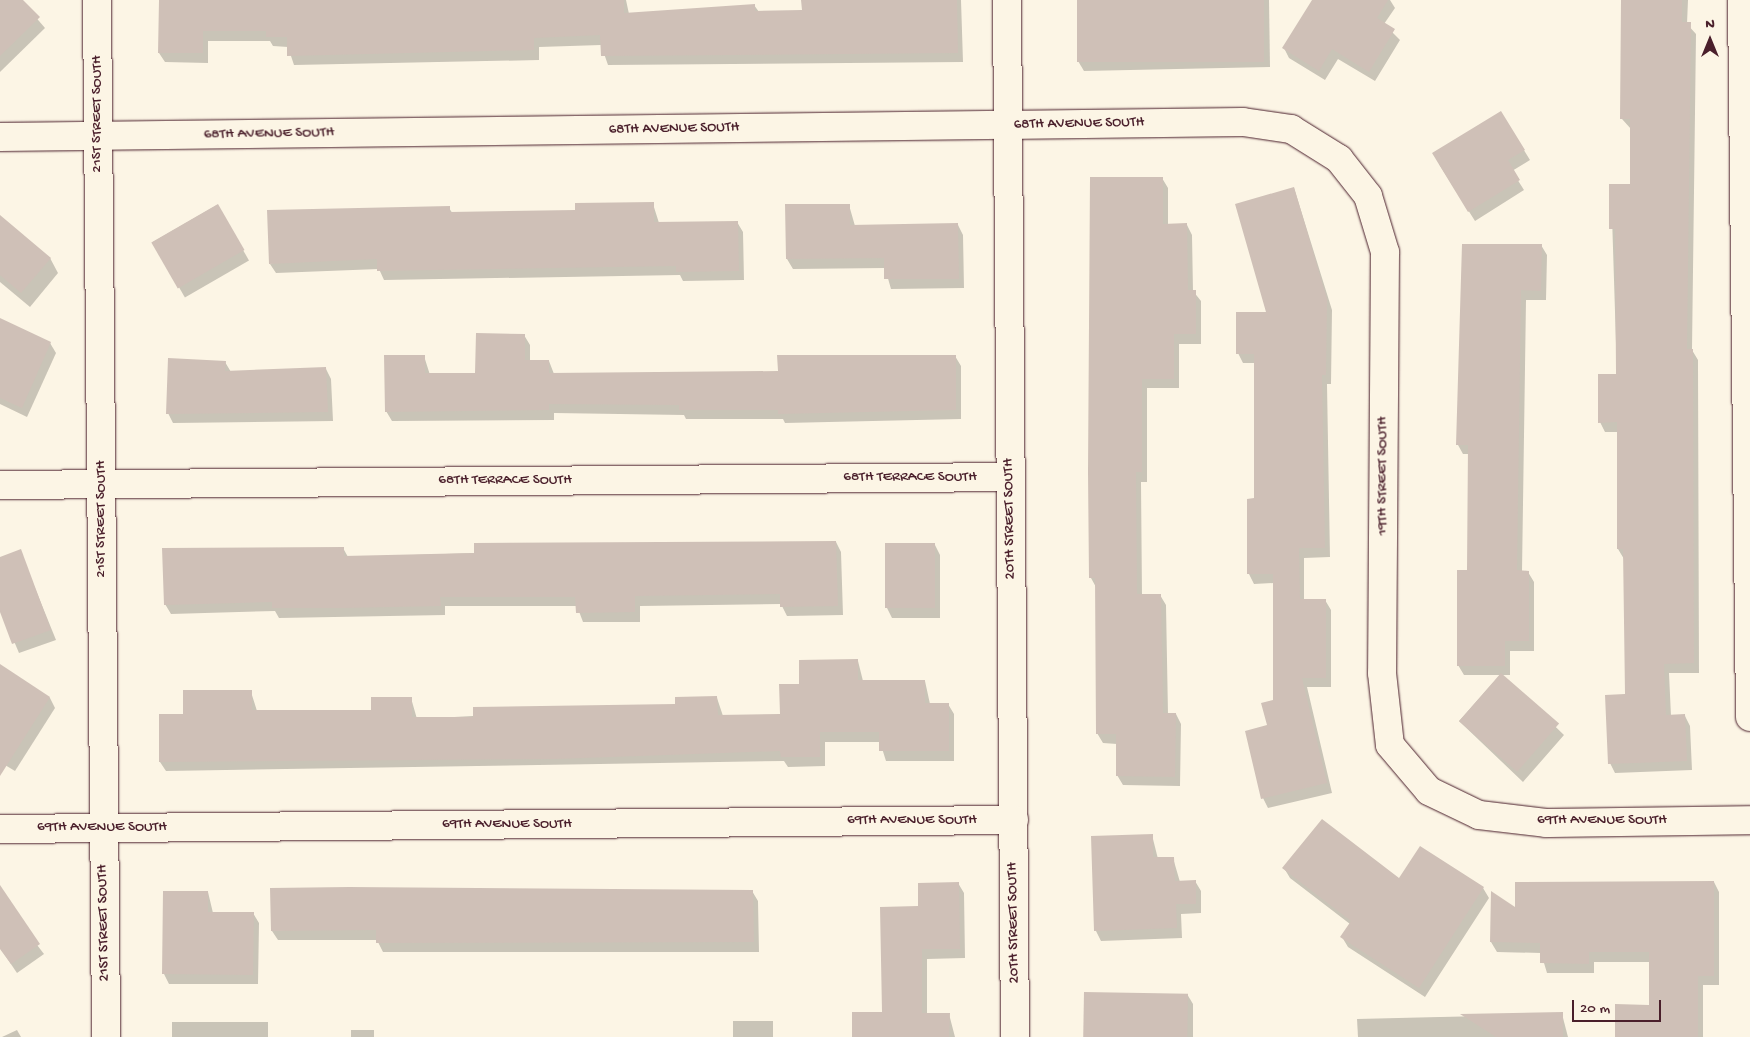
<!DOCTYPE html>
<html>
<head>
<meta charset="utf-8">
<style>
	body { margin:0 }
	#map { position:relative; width:1750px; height:1037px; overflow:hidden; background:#fcf5e5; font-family:"Gochi Hand",sans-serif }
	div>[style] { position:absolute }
	.shadow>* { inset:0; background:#0003; transform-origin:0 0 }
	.building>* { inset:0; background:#cfc0b7; transform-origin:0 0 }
	.roads { filter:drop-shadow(0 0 1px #4a1f2b) drop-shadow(0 0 1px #4a1f2b) }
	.minor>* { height:28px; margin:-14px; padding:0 14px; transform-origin:14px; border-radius:14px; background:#fcf5e5 }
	span { translate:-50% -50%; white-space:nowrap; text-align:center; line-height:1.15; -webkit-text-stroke:4px #fcf5e5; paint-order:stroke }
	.street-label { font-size:15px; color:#4a1f2b }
	.north { position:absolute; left:1685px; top:15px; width:50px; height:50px; -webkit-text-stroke:4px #fcf5e5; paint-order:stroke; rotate:0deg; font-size:14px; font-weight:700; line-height:20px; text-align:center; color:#4a1f2b }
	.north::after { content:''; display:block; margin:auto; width:18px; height:22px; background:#4a1f2b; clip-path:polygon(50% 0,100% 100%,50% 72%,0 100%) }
	.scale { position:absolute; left:1572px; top:1000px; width:89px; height:22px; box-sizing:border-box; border:2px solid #4a1f2b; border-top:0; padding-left:6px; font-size:15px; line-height:18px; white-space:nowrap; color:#4a1f2b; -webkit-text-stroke:4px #fcf5e5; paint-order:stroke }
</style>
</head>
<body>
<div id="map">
	<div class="shadow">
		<div style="clip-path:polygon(0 0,21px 0,45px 28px,0 72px)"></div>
		<div style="clip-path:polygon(160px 0,626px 0,629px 14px,754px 5px,759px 12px,803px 11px,802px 0,961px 0,963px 62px,608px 65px,601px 45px,539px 47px,539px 60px,294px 65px,288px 47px,273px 46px,270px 41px,208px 41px,208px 63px,165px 62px,159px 53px)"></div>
		<div style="clip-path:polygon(1078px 0,1269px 0,1270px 67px,1084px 71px,1078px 61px)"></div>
		<div style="clip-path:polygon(1313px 0,1390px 0,1395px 8px,1384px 24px,1400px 40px,1375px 81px,1338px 59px,1325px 80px,1289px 58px,1284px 48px)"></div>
		<div style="clip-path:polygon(1621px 0,1688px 0,1687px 24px,1696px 34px,1692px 350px,1698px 360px,1699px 673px,1669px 673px,1671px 716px,1685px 716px,1690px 726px,1692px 770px,1615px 773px,1610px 763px,1626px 695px,1624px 559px,1618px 549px,1618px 432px,1605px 432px,1600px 422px,1617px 375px,1611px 185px,1631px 185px,1631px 129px,1622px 119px)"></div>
		<div style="clip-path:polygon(1501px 113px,1530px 160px,1512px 171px,1524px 190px,1475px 221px,1439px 164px)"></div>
		<div style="clip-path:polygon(1162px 178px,1168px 188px,1168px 225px,1187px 225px,1192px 235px,1193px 291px,1201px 301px,1201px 344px,1179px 344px,1179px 388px,1147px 388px,1147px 482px,1141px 482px,1142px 595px,1160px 595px,1166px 605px,1168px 714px,1176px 714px,1181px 724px,1180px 786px,1123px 785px,1117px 775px,1117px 744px,1103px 743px,1097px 733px,1097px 589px,1091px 578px,1089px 472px)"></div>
		<div style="clip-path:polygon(1294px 188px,1332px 310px,1331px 384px,1327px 384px,1330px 557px,1304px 558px,1304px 600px,1325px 600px,1331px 610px,1331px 687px,1307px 687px,1332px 793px,1268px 808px,1263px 798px,1275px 701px,1274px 583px,1254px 584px,1249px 574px,1255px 500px,1255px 363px,1243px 363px,1238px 353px,1268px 313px)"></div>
		<div style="clip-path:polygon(653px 204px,659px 223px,737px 222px,743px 232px,744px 280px,683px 281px,680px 275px,384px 280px,379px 269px,276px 273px,270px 264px,449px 208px,453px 214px,577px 212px)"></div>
		<div style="left:217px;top:205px;width:64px;height:74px;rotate:60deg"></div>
		<div style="clip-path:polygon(849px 205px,855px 226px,958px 225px,963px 235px,964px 288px,891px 289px,885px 268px,793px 269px,787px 259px)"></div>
		<div style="clip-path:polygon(0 217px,50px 258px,58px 273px,30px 307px,0 282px)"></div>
		<div style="clip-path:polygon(1464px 245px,1541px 245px,1547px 255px,1546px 300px,1526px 300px,1522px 572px,1528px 572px,1534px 582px,1534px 651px,1510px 651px,1510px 675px,1502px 675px,1564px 735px,1523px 782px,1459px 721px,1500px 675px,1464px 675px,1458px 665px,1468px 571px,1469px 454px,1463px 454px,1458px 445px)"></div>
		<div style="clip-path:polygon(0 328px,50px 343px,56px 353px,27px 417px,0 404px)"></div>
		<div style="clip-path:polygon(524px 335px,530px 345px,530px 361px,549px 361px,554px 374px,779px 372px,955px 356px,961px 366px,961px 419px,785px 423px,783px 419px,686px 419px,684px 415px,554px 413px,554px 420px,392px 421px,386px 411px,424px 356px,430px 375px,476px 375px)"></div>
		<div style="clip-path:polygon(225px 362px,231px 372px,326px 369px,331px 379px,333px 421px,173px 423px,168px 413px)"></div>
		<div style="clip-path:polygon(836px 542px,841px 552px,843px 615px,787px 616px,781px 604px,640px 606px,640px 622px,583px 622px,577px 606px,445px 606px,445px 615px,279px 618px,275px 611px,171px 614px,165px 604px,343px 548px,348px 557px)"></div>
		<div style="clip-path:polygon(935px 545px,940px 555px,940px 618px,892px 618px,887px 608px)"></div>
		<div style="clip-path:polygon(20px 551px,56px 640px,19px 653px,0 608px,0 558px)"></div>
		<div style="clip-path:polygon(858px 661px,863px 681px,925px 681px,930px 704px,948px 704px,954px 714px,954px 761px,886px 761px,880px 742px,825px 742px,825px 766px,788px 767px,784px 761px,166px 771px,160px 762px,184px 715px,251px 692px,257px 711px,372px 711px,411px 698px,417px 719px,676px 705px,717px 698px,723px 716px,781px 716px,800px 685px)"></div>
		<div style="clip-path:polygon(6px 670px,50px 698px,55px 708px,15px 771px,0 762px,0 679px)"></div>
		<div style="clip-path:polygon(1152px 835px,1158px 859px,1173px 858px,1180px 882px,1195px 881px,1201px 891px,1201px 913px,1181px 914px,1182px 938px,1101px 941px,1096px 931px,1092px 837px)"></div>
		<div style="clip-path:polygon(1284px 868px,1483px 888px,1489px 898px,1425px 997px,1348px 947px,1342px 937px,1350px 924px,1290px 878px)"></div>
		<div style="clip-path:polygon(1714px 882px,1719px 892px,1719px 985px,1703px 985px,1703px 1037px,1616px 1037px,1650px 1006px,1650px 962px,1594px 962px,1594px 973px,1547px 973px,1541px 953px,1497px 952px,1491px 942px,1517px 909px)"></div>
		<div style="clip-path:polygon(958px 883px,964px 893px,965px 958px,927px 959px,927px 1014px,949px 1014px,955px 1037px,853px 1037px,883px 1013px,920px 908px)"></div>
		<div style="clip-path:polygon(752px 891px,758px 901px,759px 952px,383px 952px,377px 940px,278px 940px,272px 931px)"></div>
		<div style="clip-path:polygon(208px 892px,213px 913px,253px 913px,259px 923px,258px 984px,169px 984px,164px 974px)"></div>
		<div style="clip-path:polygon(0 897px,44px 954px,17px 973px,0 948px)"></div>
		<div style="clip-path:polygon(1187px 994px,1193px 1004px,1193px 1037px,1085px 1037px)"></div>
		<div style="clip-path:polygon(1562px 1014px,1568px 1037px,1358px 1037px,1357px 1019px)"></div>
		<div style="left:733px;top:1021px;width:40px;height:16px"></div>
		<div style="left:172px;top:1022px;width:96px;height:15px"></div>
		<div style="clip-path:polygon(17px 1030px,21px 1037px,2px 1037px)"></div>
		<div style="left:351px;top:1030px;width:23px;height:7px"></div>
	</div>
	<div class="building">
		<div style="clip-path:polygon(0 0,23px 0,40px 17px,0 56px)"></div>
		<div style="clip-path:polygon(159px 0,624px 0,624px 13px,755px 4px,755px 11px,802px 10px,801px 0,957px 0,958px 53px,601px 56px,600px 35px,534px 38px,534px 50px,287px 56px,287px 37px,266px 37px,266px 31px,203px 31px,203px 53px,158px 53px)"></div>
		<div style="left:1077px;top:0;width:187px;height:62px"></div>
		<div style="clip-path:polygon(1312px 0,1388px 0,1377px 18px,1395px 29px,1369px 72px,1332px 49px,1319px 71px,1282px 48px)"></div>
		<div style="clip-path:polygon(1621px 0,1682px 0,1682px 22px,1691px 22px,1687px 349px,1693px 349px,1694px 663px,1664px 664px,1666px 715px,1685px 714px,1687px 761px,1608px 764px,1605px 695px,1625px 694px,1623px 549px,1617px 549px,1617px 422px,1598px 423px,1598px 374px,1616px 374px,1615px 229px,1609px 229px,1609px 184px,1630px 184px,1630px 119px,1620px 119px)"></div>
		<div style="clip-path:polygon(1501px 111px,1525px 150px,1508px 160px,1520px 180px,1468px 212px,1432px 153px)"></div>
		<div style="clip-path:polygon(1090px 177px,1163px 177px,1163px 224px,1187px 223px,1188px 290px,1196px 290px,1196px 334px,1174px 334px,1174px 379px,1142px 379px,1142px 472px,1136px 472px,1137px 594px,1161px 594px,1163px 713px,1176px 713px,1175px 777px,1116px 776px,1116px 734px,1096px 734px,1095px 578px,1089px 578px,1088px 472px)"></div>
		<div style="clip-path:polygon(1294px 187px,1327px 299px,1326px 375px,1322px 375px,1325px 548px,1299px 548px,1300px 599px,1326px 599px,1326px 678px,1302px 678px,1327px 783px,1261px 799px,1245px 731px,1267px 725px,1261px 703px,1273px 700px,1273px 574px,1247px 574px,1247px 499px,1254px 498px,1254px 354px,1236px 354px,1236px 312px,1266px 312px,1235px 204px)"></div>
		<div style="clip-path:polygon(654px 202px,654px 222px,738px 221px,739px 271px,676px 272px,676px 266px,377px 271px,377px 259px,269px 264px,267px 210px,450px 206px,450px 212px,575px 210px,575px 203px)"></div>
		<div style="left:218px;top:204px;width:53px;height:77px;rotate:60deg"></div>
		<div style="clip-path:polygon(785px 204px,850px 204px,850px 225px,958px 223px,959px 279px,884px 279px,884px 258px,786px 259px)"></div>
		<div style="clip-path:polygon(0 215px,51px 258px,21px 293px,0 275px)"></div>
		<div style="clip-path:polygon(1462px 244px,1542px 244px,1541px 291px,1521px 290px,1517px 570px,1529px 571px,1529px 641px,1505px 641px,1505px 666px,1457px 666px,1457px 570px,1467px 570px,1468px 445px,1456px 445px)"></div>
		<div style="clip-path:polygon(0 318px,51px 342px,22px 408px,0 398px)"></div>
		<div style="clip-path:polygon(476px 333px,525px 334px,525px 360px,549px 360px,549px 373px,778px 371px,777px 355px,956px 355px,956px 410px,778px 414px,778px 410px,679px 410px,679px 405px,549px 404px,549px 410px,385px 412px,384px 355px,425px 355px,425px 373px,475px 373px)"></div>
		<div style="clip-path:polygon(168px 358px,226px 361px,225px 371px,326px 367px,328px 412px,166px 414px)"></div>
		<div style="clip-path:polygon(836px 541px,838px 606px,780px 607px,780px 594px,635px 596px,635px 612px,576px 613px,575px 597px,440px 597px,441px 606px,344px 608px,272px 608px,272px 602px,164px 605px,162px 548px,344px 547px,344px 556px,474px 553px,474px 543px)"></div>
		<div style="left:885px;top:543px;width:50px;height:65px"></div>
		<div style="clip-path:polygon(21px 549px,51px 630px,12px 644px,0 612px,0 557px)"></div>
		<div style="clip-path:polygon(858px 659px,858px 680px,925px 680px,925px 703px,949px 703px,949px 751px,879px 751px,879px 732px,820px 732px,820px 757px,781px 757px,780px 751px,555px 759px,159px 762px,159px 714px,183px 714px,183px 690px,252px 690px,252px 710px,371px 710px,371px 697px,412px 697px,412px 717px,473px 717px,473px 707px,675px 704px,675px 697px,717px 696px,718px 715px,780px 714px,779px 684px,799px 684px,799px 660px)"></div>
		<div style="clip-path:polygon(0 664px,50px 697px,0 776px)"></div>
		<div style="left:1501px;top:673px;width:77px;height:64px;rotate:41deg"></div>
		<div style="clip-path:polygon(1322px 819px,1399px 878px,1420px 846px,1484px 887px,1419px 988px,1340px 937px,1351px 921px,1282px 868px)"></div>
		<div style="clip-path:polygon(1153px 834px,1153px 857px,1174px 857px,1175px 881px,1196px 880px,1196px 904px,1176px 904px,1177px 928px,1094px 931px,1091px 836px)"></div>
		<div style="clip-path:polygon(1714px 881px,1714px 976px,1698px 976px,1698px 1037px,1615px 1037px,1615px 1004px,1649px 1005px,1649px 952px,1589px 952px,1589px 964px,1540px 963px,1540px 943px,1490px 942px,1491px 891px,1515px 907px,1515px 882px)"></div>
		<div style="clip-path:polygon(959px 882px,960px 949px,922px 949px,922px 1013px,950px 1013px,949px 1037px,852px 1037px,852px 1012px,882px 1012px,880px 907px,918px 906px,918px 883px)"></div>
		<div style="clip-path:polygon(0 885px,40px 944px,11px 964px,0 949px)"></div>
		<div style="clip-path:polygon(349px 887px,753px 890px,754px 942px,376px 943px,376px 930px,271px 931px,270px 888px)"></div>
		<div style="clip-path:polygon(163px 891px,208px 891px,208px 912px,254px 912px,253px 975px,162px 974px)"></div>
		<div style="left:1084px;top:992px;width:104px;height:45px;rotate:1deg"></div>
		<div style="clip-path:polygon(1563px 1012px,1563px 1037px,1496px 1037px,1460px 1014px)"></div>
	</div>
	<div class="roads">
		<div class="minor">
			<div style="left:97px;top:0;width:1037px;rotate:89.5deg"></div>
			<div style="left:1007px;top:0;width:1037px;rotate:89.56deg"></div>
			<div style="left:1742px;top:0;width:717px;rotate:89.36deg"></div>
			<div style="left:0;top:137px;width:1243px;rotate:-0.69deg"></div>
			<div style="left:1243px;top:122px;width:49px;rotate:8.3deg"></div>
			<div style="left:1291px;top:129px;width:57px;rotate:32deg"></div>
			<div style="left:1339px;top:159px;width:47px;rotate:51.9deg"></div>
			<div style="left:1368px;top:196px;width:59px;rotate:73.1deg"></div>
			<div style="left:1385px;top:252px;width:421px;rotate:90.4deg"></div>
			<div style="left:1382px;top:673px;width:72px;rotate:83.7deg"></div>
			<div style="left:1390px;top:745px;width:60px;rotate:49.7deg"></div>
			<div style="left:1429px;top:791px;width:55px;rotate:25.6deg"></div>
			<div style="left:1479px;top:815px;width:67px;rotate:6.8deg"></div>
			<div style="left:1546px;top:823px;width:204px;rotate:-0.8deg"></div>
			<div style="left:0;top:485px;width:1009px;rotate:-0.45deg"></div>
			<div style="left:0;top:829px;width:1014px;rotate:-0.51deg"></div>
		</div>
	</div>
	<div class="street-label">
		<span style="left:98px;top:114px;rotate:-90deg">21ST STREET SOUTH</span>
		<span style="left:1079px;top:124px;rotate:-1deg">68TH AVENUE SOUTH</span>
		<span style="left:674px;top:129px;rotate:-1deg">68TH AVENUE SOUTH</span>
		<span style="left:269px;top:134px;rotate:-1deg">68TH AVENUE SOUTH</span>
		<span style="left:1383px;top:476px;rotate:-90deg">19TH STREET SOUTH</span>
		<span style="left:910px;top:478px">68TH TERRACE SOUTH</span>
		<span style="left:505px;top:481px">68TH TERRACE SOUTH</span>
		<span style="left:102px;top:519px;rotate:-90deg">21ST STREET SOUTH</span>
		<span style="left:1010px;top:519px;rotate:-91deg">20TH STREET SOUTH</span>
		<span style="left:912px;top:821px">69TH AVENUE SOUTH</span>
		<span style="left:1602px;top:821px">69TH AVENUE SOUTH</span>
		<span style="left:507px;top:825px">69TH AVENUE SOUTH</span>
		<span style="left:102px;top:828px">69TH AVENUE SOUTH</span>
		<span style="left:104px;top:923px;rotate:-91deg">21ST STREET SOUTH</span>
		<span style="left:1014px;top:923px;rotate:-91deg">20TH STREET SOUTH</span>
	</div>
	<div class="north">N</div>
	<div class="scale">20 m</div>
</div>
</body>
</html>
